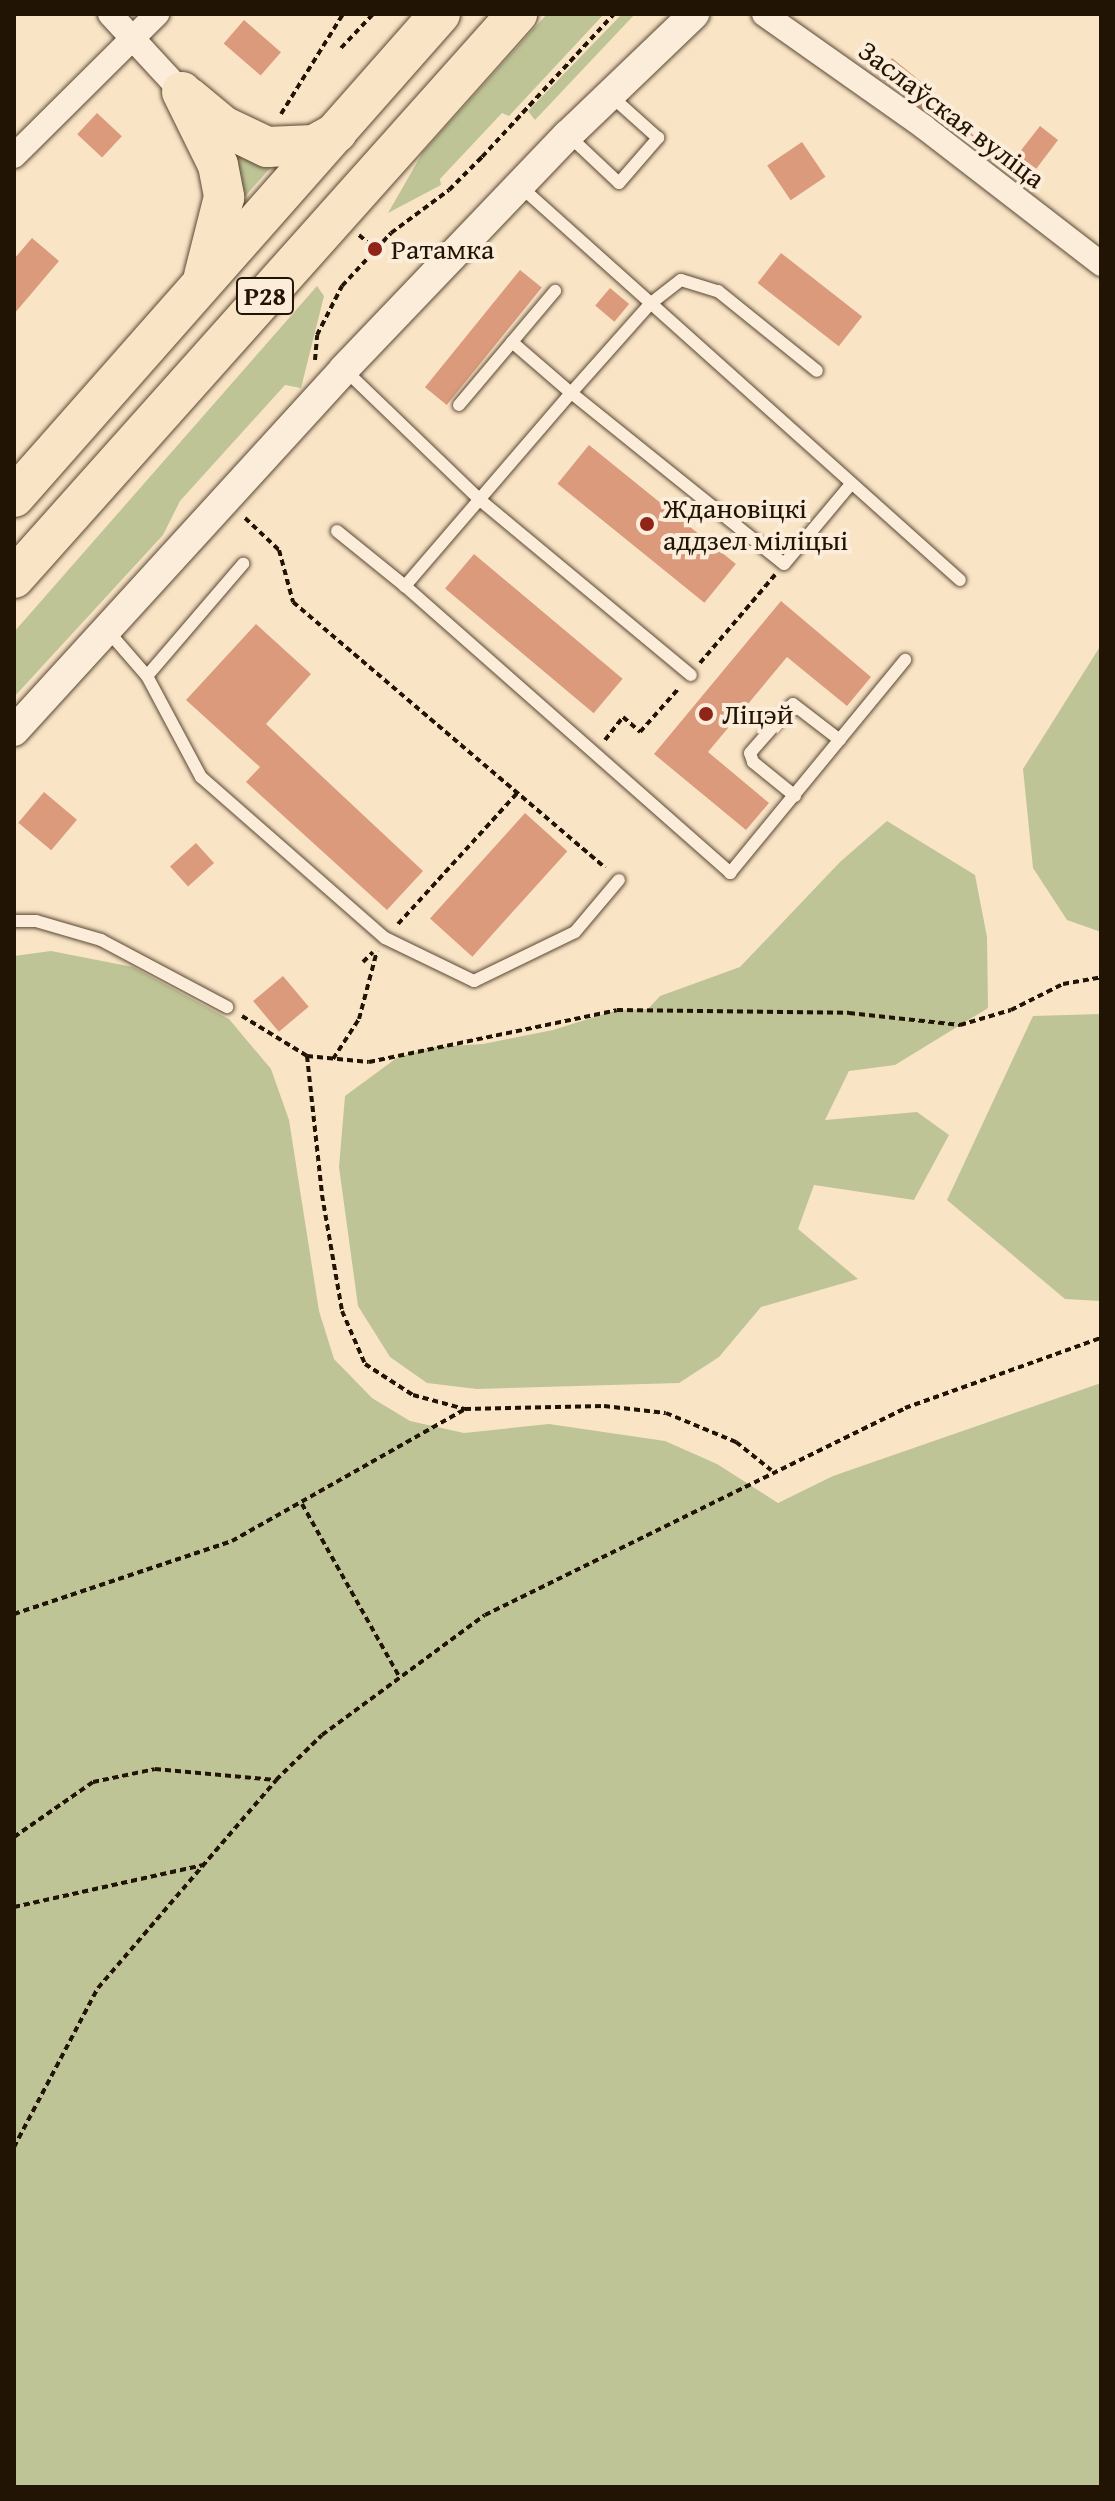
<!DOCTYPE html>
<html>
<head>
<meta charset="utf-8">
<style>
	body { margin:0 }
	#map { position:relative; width:1115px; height:2501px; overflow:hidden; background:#fae4c6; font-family:"Gentium Book Plus",serif }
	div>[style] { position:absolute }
	.green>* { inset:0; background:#bec496 }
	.building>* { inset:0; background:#da9a7b; transform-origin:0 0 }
	.path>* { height:4px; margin-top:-2px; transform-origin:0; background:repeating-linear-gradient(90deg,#221404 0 6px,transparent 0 10px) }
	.roads { filter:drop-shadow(0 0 2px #584834) drop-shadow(0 0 2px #584834) }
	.service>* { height:12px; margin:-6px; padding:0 6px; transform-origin:6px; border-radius:6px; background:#fcedda }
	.minor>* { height:24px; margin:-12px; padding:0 12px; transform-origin:12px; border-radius:12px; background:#fcedda }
	.tertiary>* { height:30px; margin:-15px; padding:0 15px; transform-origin:15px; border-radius:15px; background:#fcedda }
	.trunk>* { height:40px; margin:-20px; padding:0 20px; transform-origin:20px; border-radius:20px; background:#fae4c6 }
	.dots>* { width:22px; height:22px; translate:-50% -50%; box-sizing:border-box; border:4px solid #fcedda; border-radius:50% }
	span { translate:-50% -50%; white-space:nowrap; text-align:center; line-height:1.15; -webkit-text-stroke:8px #fcedda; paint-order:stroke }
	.shield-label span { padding:2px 6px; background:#fcedda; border:2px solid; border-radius:6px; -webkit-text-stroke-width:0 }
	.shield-label { font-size:26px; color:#221404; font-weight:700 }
	.street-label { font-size:28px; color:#221404 }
	.poi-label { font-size:28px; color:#221404 }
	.left { translate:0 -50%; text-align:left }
	.frame { position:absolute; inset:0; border:16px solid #221404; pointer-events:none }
</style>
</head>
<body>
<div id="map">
	<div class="green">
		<div style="clip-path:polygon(547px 14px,604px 14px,509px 116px,502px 113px,440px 179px,441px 185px,388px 213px,423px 152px)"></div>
		<div style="clip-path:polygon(622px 14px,635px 14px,535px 120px,528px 111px)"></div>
		<div style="clip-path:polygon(217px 133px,281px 156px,238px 204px)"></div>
		<div style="clip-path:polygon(317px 286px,324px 296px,301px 388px,285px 385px,180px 501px,163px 535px,14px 697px,14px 632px)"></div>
		<div style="clip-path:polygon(1101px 645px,1101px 932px,1067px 920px,1033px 868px,1023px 769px)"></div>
		<div style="clip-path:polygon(887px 821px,975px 875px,987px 937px,988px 1008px,895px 1065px,849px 1071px,825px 1120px,917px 1112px,949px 1135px,914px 1200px,814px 1185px,798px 1229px,858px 1279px,761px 1307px,719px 1357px,679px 1383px,477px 1389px,427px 1383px,390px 1357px,358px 1306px,339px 1167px,345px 1096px,398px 1057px,434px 1047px,483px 1044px,553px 1030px,617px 1010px,648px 1009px,660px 996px,740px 967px,840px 862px)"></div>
		<div style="clip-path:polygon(51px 951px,133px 967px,229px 1019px,271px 1069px,289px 1120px,319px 1311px,334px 1359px,372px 1398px,410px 1421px,464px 1433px,549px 1424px,665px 1441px,717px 1464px,778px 1503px,833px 1476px,1101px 1383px,1101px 2487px,14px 2487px,14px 956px)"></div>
		<div style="clip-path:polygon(1101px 1014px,1101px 1301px,1065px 1299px,947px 1200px,1033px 1016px)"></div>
	</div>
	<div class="building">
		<div style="left:244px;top:20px;width:49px;height:31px;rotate:41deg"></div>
		<div style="clip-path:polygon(892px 58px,1015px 158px,1040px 126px,1058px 140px,1024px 185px,878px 76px)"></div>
		<div style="left:97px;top:113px;width:34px;height:29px;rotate:43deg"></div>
		<div style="left:802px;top:142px;width:42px;height:42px;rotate:56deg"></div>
		<div style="clip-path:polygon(32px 238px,59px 261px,14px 314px,14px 259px)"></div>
		<div style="left:781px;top:253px;width:103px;height:38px;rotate:38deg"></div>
		<div style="left:520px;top:270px;width:28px;height:151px;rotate:39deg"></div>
		<div style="left:610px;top:288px;width:25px;height:23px;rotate:40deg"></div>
		<div style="left:589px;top:445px;width:189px;height:50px;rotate:39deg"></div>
		<div style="left:474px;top:554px;width:194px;height:45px;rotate:40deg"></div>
		<div style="clip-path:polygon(781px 601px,871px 677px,847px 706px,787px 657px,708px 752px,769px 803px,746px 830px,654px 754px)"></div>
		<div style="clip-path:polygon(256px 624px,311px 674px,266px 724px,423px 871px,387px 910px,246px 782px,260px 767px,186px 700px)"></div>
		<div style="left:44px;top:792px;width:43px;height:40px;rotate:40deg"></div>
		<div style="left:525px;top:813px;width:57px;height:142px;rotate:42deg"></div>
		<div style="left:196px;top:843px;width:27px;height:35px;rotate:48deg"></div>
		<div style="left:283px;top:976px;width:40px;height:39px;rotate:50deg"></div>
	</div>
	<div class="path">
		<div style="left:341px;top:48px;width:47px;rotate:-46.7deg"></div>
		<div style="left:281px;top:114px;width:118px;rotate:-58.2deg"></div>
		<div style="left:359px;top:235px;width:21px;rotate:41deg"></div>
		<div style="left:315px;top:360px;width:25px;rotate:-85deg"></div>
		<div style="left:317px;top:335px;width:55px;rotate:-63deg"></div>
		<div style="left:342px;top:286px;width:72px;rotate:-47.2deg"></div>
		<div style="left:391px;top:233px;width:72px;rotate:-36.6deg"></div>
		<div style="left:449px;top:190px;width:47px;rotate:-45deg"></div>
		<div style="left:482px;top:157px;width:195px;rotate:-47.3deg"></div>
		<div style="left:245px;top:518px;width:47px;rotate:43.3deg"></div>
		<div style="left:279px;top:550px;width:54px;rotate:74.9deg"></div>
		<div style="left:293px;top:602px;width:410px;rotate:40.4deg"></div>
		<div style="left:700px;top:663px;width:116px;rotate:-49.6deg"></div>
		<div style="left:605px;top:740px;width:29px;rotate:-52deg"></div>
		<div style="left:623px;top:717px;width:23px;rotate:41deg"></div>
		<div style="left:640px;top:732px;width:59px;rotate:-48.4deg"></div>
		<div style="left:398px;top:924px;width:177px;rotate:-47.7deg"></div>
		<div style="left:363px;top:962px;width:14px;rotate:-45deg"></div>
		<div style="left:242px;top:1016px;width:76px;rotate:31.6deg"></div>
		<div style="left:307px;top:1056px;width:62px;rotate:5.5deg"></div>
		<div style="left:369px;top:1062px;width:253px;rotate:-11.8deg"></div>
		<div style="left:617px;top:1010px;width:232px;rotate:0.7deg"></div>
		<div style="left:849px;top:1013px;width:112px;rotate:6.2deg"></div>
		<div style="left:960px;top:1025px;width:53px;rotate:-16.4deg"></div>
		<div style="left:1011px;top:1010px;width:58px;rotate:-26.6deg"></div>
		<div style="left:1063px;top:984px;width:39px;rotate:-10deg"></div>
		<div style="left:307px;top:1056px;width:140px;rotate:83.8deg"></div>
		<div style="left:322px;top:1195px;width:118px;rotate:80.2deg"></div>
		<div style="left:342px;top:1311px;width:58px;rotate:66.5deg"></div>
		<div style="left:365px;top:1364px;width:57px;rotate:32.9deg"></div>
		<div style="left:413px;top:1395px;width:54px;rotate:15.1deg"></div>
		<div style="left:465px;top:1409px;width:139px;rotate:-1.2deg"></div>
		<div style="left:604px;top:1406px;width:62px;rotate:6.4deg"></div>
		<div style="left:666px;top:1413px;width:76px;rotate:22.5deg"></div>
		<div style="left:736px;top:1442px;width:45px;rotate:38.7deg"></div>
		<div style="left:333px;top:1059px;width:48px;rotate:-57deg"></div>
		<div style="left:359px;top:1019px;width:70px;rotate:-75.2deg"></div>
		<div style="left:302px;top:1504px;width:197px;rotate:60.6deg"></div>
		<div style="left:14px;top:1614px;width:230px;rotate:-18.5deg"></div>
		<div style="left:232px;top:1541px;width:268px;rotate:-29.5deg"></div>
		<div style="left:14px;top:1837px;width:96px;rotate:-34.8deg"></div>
		<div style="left:93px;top:1782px;width:63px;rotate:-11.8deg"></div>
		<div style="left:155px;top:1769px;width:121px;rotate:5.2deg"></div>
		<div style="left:14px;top:1907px;width:194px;rotate:-12.5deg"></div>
		<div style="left:14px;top:2147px;width:180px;rotate:-62.2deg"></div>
		<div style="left:98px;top:1988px;width:274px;rotate:-49.4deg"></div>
		<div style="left:276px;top:1780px;width:64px;rotate:-44.4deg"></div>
		<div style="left:322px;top:1735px;width:202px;rotate:-36.4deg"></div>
		<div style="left:485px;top:1615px;width:468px;rotate:-26.2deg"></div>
		<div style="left:905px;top:1408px;width:208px;rotate:-19.7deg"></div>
	</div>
	<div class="roads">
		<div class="service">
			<div style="left:568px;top:135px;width:70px;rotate:43.3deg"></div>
			<div style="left:619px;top:183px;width:60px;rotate:-49.1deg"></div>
			<div style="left:658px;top:138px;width:63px;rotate:-138.2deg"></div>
			<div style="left:521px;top:187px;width:589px;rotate:41.84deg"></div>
			<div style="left:512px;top:342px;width:67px;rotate:-49.9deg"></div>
			<div style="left:344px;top:369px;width:189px;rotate:43.9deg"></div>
			<div style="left:480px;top:500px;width:274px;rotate:39.7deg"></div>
			<div style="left:459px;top:405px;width:82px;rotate:-49.9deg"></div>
			<div style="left:512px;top:342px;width:78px;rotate:40.8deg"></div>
			<div style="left:571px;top:393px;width:119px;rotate:-48.4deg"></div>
			<div style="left:650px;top:304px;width:39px;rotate:-38deg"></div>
			<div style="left:681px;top:280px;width:39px;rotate:17deg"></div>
			<div style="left:718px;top:291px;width:127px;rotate:38.9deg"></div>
			<div style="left:851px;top:484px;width:104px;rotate:129.9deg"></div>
			<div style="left:784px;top:564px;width:273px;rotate:-141.2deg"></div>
			<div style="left:571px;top:393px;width:255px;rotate:130.7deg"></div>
			<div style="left:405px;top:586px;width:434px;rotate:41.4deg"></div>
			<div style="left:730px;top:873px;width:276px;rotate:-50.6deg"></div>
			<div style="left:337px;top:531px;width:87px;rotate:39deg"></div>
			<div style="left:107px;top:630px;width:61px;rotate:49deg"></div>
			<div style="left:147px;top:676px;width:115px;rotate:61.9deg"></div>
			<div style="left:201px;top:777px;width:244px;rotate:41.2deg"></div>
			<div style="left:385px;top:938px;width:99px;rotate:25.8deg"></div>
			<div style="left:474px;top:981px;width:112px;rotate:-25.9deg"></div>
			<div style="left:575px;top:932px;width:68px;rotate:-49.8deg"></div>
			<div style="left:147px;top:676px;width:148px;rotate:-49.4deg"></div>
			<div style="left:795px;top:796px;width:54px;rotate:-141deg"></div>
			<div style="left:753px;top:762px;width:9px;rotate:-108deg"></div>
			<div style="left:750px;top:753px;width:65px;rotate:-48.7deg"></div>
			<div style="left:793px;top:704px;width:59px;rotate:37.5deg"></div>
			<div style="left:14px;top:921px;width:22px"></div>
			<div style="left:36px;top:921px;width:68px;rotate:16.3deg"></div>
			<div style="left:101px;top:940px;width:143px;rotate:28deg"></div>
		</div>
		<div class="minor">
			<div style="left:110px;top:14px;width:106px;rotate:47.3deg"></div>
			<div style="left:764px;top:14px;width:196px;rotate:35.2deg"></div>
			<div style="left:924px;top:127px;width:224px;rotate:37.7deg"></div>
			<div style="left:14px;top:156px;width:202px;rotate:-44.8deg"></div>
		</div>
		<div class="tertiary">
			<div style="left:14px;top:731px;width:490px;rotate:-47.6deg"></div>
			<div style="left:344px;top:369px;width:324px;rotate:-46.3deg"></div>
			<div style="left:568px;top:135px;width:175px;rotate:-43.8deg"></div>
		</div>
		<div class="trunk">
			<div style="left:182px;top:92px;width:81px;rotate:63.7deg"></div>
			<div style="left:218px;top:165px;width:33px;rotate:79deg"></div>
			<div style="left:224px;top:197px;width:81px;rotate:104.2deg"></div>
			<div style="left:188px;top:97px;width:45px;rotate:39.6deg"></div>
			<div style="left:223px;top:126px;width:49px;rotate:25.5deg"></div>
			<div style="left:267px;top:147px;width:47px;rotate:-2.4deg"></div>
			<div style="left:314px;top:145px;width:26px;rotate:-29deg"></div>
			<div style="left:14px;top:497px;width:644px;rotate:-48.59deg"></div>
			<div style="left:14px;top:578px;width:756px;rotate:-48.27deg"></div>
		</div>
	</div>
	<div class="dots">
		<div style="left:375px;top:249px;background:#8f2418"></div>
		<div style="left:647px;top:524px;background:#8f2418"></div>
		<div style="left:706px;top:714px;background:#8f2418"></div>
	</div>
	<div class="shield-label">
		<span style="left:265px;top:296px">Р28</span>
	</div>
	<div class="street-label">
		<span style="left:952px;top:114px;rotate:37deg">Заслаўская вуліца</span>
	</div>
	<div class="poi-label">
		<span class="left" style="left:391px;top:249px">Ратамка</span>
		<span class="left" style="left:663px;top:524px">Ждановіцкі<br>аддзел міліцыі</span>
		<span class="left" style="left:722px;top:714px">Ліцэй</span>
	</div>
	<div class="frame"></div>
</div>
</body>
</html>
